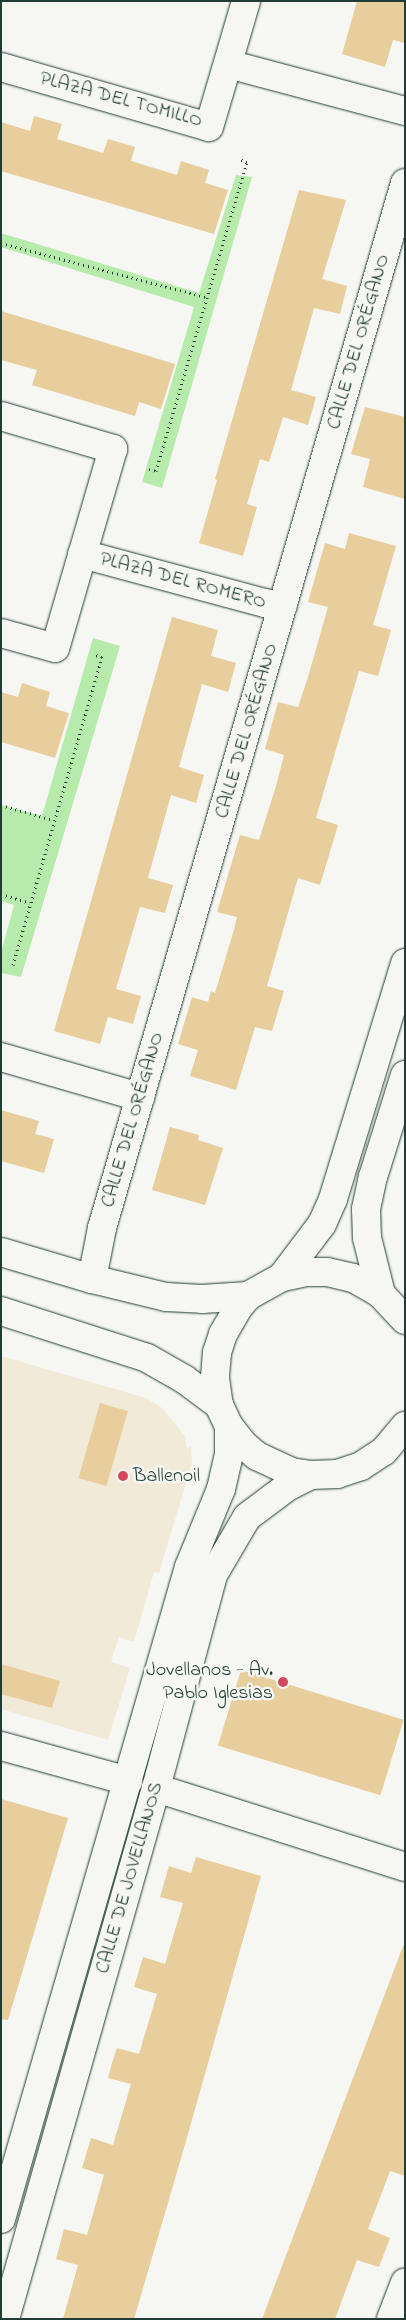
<!DOCTYPE html>
<html>
<head>
<meta charset="utf-8">
<style>
	body { margin:0 }
	#map { position:relative; width:406px; height:2320px; overflow:hidden; background:#f6f6f2; font-family:"Indie Flower",sans-serif }
	div>[style] { position:absolute }
	.built>* { inset:0; background:#f2ead8 }
	.green>* { inset:0; background:#b7ebac }
	.building>* { inset:0; background:#e8cd9d; transform-origin:0 0 }
	.path>* { height:3px; margin-top:-1.5px; transform-origin:0; background:repeating-linear-gradient(90deg,#1f3d34 0 1px,transparent 0 5px) }
	.roads { filter:drop-shadow(0 0 1px #1f3d34) drop-shadow(0 0 1px #1f3d34) }
	.minor>* { height:28px; margin:-14px; padding:0 14px; transform-origin:14px; border-radius:14px; background:#f6f6f2 }
	.tertiary>* { height:28px; margin:-14px; padding:0 14px; transform-origin:14px; border-radius:14px; background:#f6f6f2 }
	.dots>* { width:14px; height:14px; translate:-50% -50%; box-sizing:border-box; border:2px solid #f6f6f2; border-radius:50% }
	span { translate:-50% -50%; white-space:nowrap; text-align:center; line-height:1.15; -webkit-text-stroke:5px #f6f6f2; paint-order:stroke }
	.street-label { font-size:20px; color:#1f3d34 }
	.poi-label { font-size:20px; color:#1f3d34 }
	.left { translate:0 -50%; text-align:left }
	.right { translate:-100% -50%; text-align:right }
	.frame { position:absolute; inset:0; border:2px solid #1f3d34; pointer-events:none }
</style>
</head>
<body>
<div id="map">
	<div class="built">
		<div style="clip-path:polygon(1px 1356px,146px 1398px,162px 1408px,184px 1435px,187px 1448px,191px 1447px,192px 1463px,159px 1573px,154px 1572px,134px 1642px,119px 1637px,111px 1662px,130px 1668px,108px 1740px,1px 1709px)"></div>
	</div>
	<div class="green">
		<div style="clip-path:polygon(236px 175px,252px 177px,162px 488px,142px 482px,194px 307px,1px 247px,1px 233px,199px 293px)"></div>
		<div style="clip-path:polygon(93px 638px,120px 646px,21px 977px,1px 973px,1px 953px,14px 905px,1px 901px,1px 805px,42px 816px)"></div>
	</div>
	<div class="building">
		<div style="clip-path:polygon(357px 1px,405px 1px,405px 43px,393px 40px,385px 67px,342px 54px)"></div>
		<div style="clip-path:polygon(34px 116px,62px 124px,57px 139px,103px 153px,108px 139px,122px 143px,135px 147px,131px 161px,177px 175px,181px 161px,209px 170px,205px 183px,228px 190px,214px 234px,1px 171px,1px 122px,30px 131px)"></div>
		<div style="clip-path:polygon(299px 190px,346px 200px,322px 279px,347px 286px,340px 314px,314px 308px,291px 390px,316px 397px,308px 425px,283px 417px,269px 462px,260px 459px,247px 504px,257px 507px,243px 556px,199px 543px,217px 480px,215px 479px)"></div>
		<div style="clip-path:polygon(1px 311px,175px 364px,161px 409px,139px 402px,135px 416px,32px 385px,37px 370px,1px 360px)"></div>
		<div style="clip-path:polygon(365px 407px,405px 417px,405px 499px,363px 487px,370px 459px,351px 454px)"></div>
		<div style="clip-path:polygon(349px 533px,396px 546px,373px 625px,391px 630px,378px 676px,359px 671px,316px 818px,338px 825px,320px 885px,298px 878px,267px 986px,284px 991px,272px 1031px,255px 1027px,236px 1090px,190px 1076px,198px 1050px,178px 1044px,192px 997px,208px 1002px,211px 991px,215px 993px,233px 933px,237px 917px,217px 912px,240px 835px,259px 840px,276px 786px,284px 755px,265px 749px,278px 702px,298px 707px,308px 677px,328px 607px,308px 602px,325px 543px,345px 549px)"></div>
		<div style="clip-path:polygon(172px 617px,218px 630px,211px 656px,236px 663px,228px 692px,202px 684px,179px 767px,204px 775px,196px 803px,171px 795px,148px 878px,173px 885px,165px 913px,140px 907px,127px 951px,116px 989px,141px 996px,133px 1024px,108px 1017px,100px 1044px,54px 1031px)"></div>
		<div style="clip-path:polygon(22px 683px,50px 692px,46px 706px,69px 713px,55px 758px,1px 742px,1px 692px,18px 697px)"></div>
		<div style="clip-path:polygon(1px 1110px,39px 1121px,35px 1134px,54px 1139px,44px 1173px,1px 1161px)"></div>
		<div style="clip-path:polygon(170px 1127px,199px 1135px,198px 1140px,223px 1148px,205px 1205px,152px 1190px)"></div>
		<div style="left:100px;top:1403px;width:29px;height:78px;rotate:16deg"></div>
		<div style="clip-path:polygon(1px 1664px,60px 1681px,52px 1708px,1px 1694px)"></div>
		<div style="left:241px;top:1670px;width:170px;height:79px;rotate:17deg"></div>
		<div style="clip-path:polygon(1px 1799px,68px 1818px,8px 2020px,1px 2019px)"></div>
		<div style="clip-path:polygon(196px 1857px,261px 1876px,184px 2148px,134px 2319px,63px 2319px,78px 2265px,56px 2259px,64px 2229px,87px 2235px,104px 2175px,82px 2168px,91px 2138px,113px 2145px,131px 2084px,108px 2078px,112px 2063px,117px 2048px,139px 2054px,157px 1994px,134px 1987px,143px 1957px,165px 1964px,183px 1903px,160px 1897px,169px 1866px,191px 1873px)"></div>
		<div style="clip-path:polygon(403px 1946px,405px 1946px,405px 2176px,390px 2171px,368px 2229px,390px 2238px,379px 2267px,357px 2260px,335px 2319px,262px 2319px)"></div>
	</div>
	<div class="path">
		<div style="left:1px;top:243px;width:212px;rotate:14.8deg"></div>
		<div style="left:149px;top:469px;width:7px;rotate:16deg"></div>
		<div style="left:156px;top:471px;width:322px;rotate:-73.6deg"></div>
		<div style="left:247px;top:162px;width:9px;rotate:-159deg"></div>
		<div style="left:1px;top:805px;width:54px;rotate:16.1deg"></div>
		<div style="left:1px;top:894px;width:30px;rotate:17deg"></div>
		<div style="left:13px;top:965px;width:321px;rotate:-73.9deg"></div>
		<div style="left:102px;top:657px;width:9px;rotate:-162deg"></div>
	</div>
	<div class="roads">
		<div class="minor">
			<div style="left:228px;top:64px;width:183px;rotate:14.9deg"></div>
			<div style="left:1px;top:67px;width:216px;rotate:16.1deg"></div>
			<div style="left:209px;top:127px;width:131px;rotate:-73.6deg"></div>
			<div style="left:1px;top:416px;width:117px;rotate:16.4deg"></div>
			<div style="left:113px;top:449px;width:207px;rotate:106.2deg"></div>
			<div style="left:55px;top:648px;width:56px;rotate:-164.5deg"></div>
			<div style="left:82px;top:554px;width:189px;rotate:15deg"></div>
			<div style="left:265px;top:603px;width:18px;rotate:9deg"></div>
			<div style="left:1px;top:1057px;width:145px;rotate:16.1deg"></div>
			<div style="left:92px;top:1279px;width:52px;rotate:-78.9deg"></div>
			<div style="left:102px;top:1228px;width:1088px;rotate:-73.83deg"></div>
			<div style="left:1px;top:1746px;width:132px;rotate:15.4deg"></div>
			<div style="left:156px;top:1788px;width:261px;rotate:17.6deg"></div>
			<div style="left:391px;top:2319px;width:39px;rotate:-69deg"></div>
		</div>
		<div class="tertiary">
			<div style="left:1px;top:1252px;width:95px;rotate:16.5deg"></div>
			<div style="left:92px;top:1279px;width:76px;rotate:13.7deg"></div>
			<div style="left:166px;top:1297px;width:36px;rotate:3deg"></div>
			<div style="left:202px;top:1299px;width:46px;rotate:-3.7deg"></div>
			<div style="left:282px;top:1277px;width:66px;rotate:-53deg"></div>
			<div style="left:322px;top:1224px;width:27px;rotate:-66deg"></div>
			<div style="left:333px;top:1199px;width:247px;rotate:-73deg"></div>
			<div style="left:381px;top:1294px;width:58px;rotate:-104deg"></div>
			<div style="left:367px;top:1238px;width:29px;rotate:-92deg"></div>
			<div style="left:366px;top:1209px;width:33px;rotate:-78deg"></div>
			<div style="left:373px;top:1177px;width:107px;rotate:-72.6deg"></div>
			<div style="left:1px;top:1311px;width:153px;rotate:17.8deg"></div>
			<div style="left:147px;top:1358px;width:43px;rotate:29.6deg"></div>
			<div style="left:184px;top:1379px;width:44px;rotate:36.6deg"></div>
			<div style="left:405px;top:1320px;width:35px;rotate:-133deg"></div>
			<div style="left:381px;top:1294px;width:32px;rotate:-150deg"></div>
			<div style="left:353px;top:1278px;width:27px;rotate:-167deg"></div>
			<div style="left:327px;top:1272px;width:21px;rotate:180deg"></div>
			<div style="left:306px;top:1272px;width:25px;rotate:168deg"></div>
			<div style="left:282px;top:1277px;width:39px;rotate:151deg"></div>
			<div style="left:248px;top:1296px;width:16px;rotate:130deg"></div>
			<div style="left:238px;top:1308px;width:30px;rotate:120deg"></div>
			<div style="left:223px;top:1334px;width:20px;rotate:108deg"></div>
			<div style="left:217px;top:1353px;width:25px;rotate:95deg"></div>
			<div style="left:215px;top:1378px;width:27px;rotate:82deg"></div>
			<div style="left:219px;top:1405px;width:23px;rotate:65deg"></div>
			<div style="left:229px;top:1426px;width:23px;rotate:52deg"></div>
			<div style="left:243px;top:1444px;width:18px;rotate:41deg"></div>
			<div style="left:257px;top:1456px;width:38px;rotate:25deg"></div>
			<div style="left:291px;top:1472px;width:20px;rotate:9deg"></div>
			<div style="left:311px;top:1475px;width:26px;rotate:-2deg"></div>
			<div style="left:337px;top:1474px;width:25px;rotate:-18deg"></div>
			<div style="left:361px;top:1466px;width:27px;rotate:-33deg"></div>
			<div style="left:384px;top:1451px;width:33px;rotate:-50deg"></div>
			<div style="left:1px;top:2219px;width:679px;rotate:-73.92deg"></div>
			<div style="left:189px;top:1567px;width:84px;rotate:-67.7deg"></div>
			<div style="left:221px;top:1489px;width:36px;rotate:-77deg"></div>
			<div style="left:229px;top:1454px;width:28px;rotate:-90deg"></div>
			<div style="left:5px;top:2319px;width:552px;rotate:-74.13deg"></div>
			<div style="left:156px;top:1788px;width:220px;rotate:-75deg"></div>
			<div style="left:213px;top:1575px;width:67px;rotate:-59.6deg"></div>
			<div style="left:247px;top:1517px;width:50px;rotate:-36.9deg"></div>
			<div style="left:287px;top:1487px;width:27px;rotate:-27deg"></div>
		</div>
	</div>
	<div class="dots">
		<div style="left:123px;top:1476px;background:#d1495b"></div>
		<div style="left:283px;top:1682px;background:#d1495b"></div>
	</div>
	<div class="street-label">
		<span style="left:121px;top:100px;rotate:15deg">PLAZA DEL TOMILLO</span>
		<span style="left:359px;top:342px;rotate:-74deg">CALLE DEL ORÉGANO</span>
		<span style="left:183px;top:581px;rotate:15deg">PLAZA DEL ROMERO</span>
		<span style="left:247px;top:731px;rotate:-74deg">CALLE DEL ORÉGANO</span>
		<span style="left:133px;top:1120px;rotate:-74deg">CALLE DEL ORÉGANO</span>
		<span style="left:130px;top:1878px;rotate:-74deg">CALLE DE JOVELLANOS</span>
	</div>
	<div class="poi-label">
		<span class="left" style="left:133px;top:1476px">Ballenoil</span>
		<span class="right" style="left:273px;top:1682px">Jovellanos - Av.<br>Pablo Iglesias</span>
	</div>
	<div class="frame"></div>
</div>
</body>
</html>
